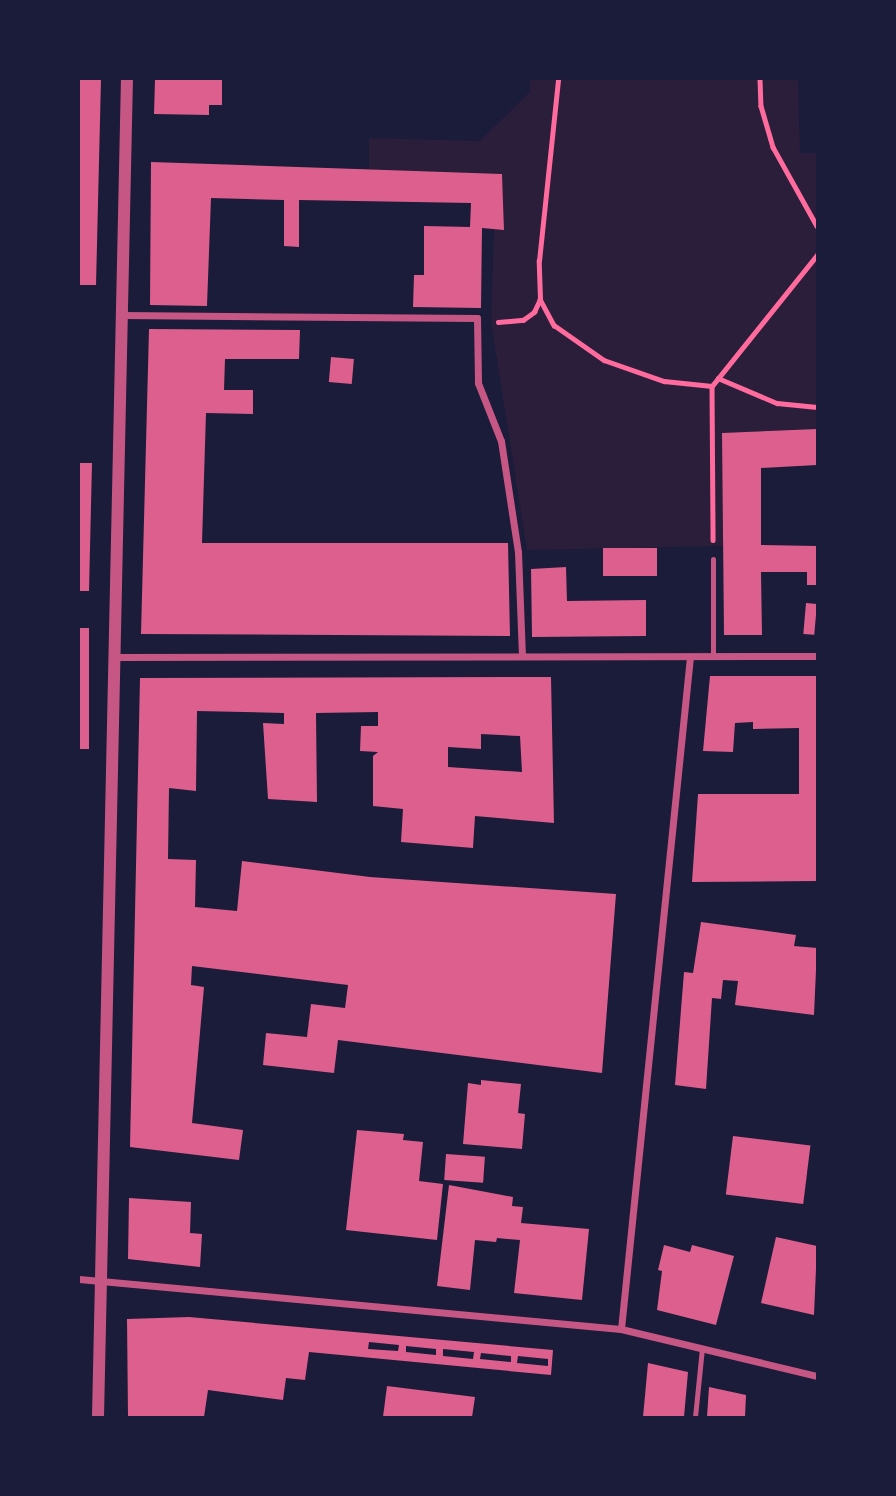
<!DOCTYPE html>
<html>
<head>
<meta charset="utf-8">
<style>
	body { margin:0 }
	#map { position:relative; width:896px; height:1496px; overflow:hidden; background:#1b1b3a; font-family:"Space Grotesk",sans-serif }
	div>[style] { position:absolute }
	.green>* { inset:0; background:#2a1e3b }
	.building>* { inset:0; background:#dd5f8e; transform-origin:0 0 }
	.path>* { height:4.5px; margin:-2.25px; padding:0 2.25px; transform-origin:2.25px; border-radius:2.25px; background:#ff6b9d }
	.service>* { height:5px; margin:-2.5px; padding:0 2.5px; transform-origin:2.5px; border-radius:2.5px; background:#c65784 }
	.minor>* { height:7px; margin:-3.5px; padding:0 3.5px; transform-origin:3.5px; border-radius:3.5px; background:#c65784 }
	.tertiary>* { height:12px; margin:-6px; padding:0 6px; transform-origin:6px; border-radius:6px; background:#c65784 }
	span { translate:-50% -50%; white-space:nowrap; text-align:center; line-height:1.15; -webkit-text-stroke:5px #1b1b3a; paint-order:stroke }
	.frame { position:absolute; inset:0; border:80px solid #1b1b3a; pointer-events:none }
</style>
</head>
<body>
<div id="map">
	<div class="green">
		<div style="clip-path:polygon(530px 79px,798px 79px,800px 153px,817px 153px,817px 429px,722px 433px,724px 546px,527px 550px,491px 322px,494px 229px,504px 229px,502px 174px,369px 170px,369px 138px,480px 141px,530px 92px)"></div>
	</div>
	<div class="building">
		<div style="clip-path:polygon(79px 79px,101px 79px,96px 285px,79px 285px)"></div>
		<div style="clip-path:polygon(155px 79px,222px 79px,222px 105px,209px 105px,209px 115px,154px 114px)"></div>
		<div style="clip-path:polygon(151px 162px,502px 174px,504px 230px,482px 228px,481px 308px,413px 307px,414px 275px,424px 275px,424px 226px,470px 227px,471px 203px,299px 200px,299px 247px,284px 246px,284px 200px,211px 198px,207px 306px,150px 305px)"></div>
		<div style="clip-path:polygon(149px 329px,300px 330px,299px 359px,225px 359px,224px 390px,253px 390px,253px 414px,206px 413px,202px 543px,508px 543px,510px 636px,141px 634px)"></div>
		<div style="left:331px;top:357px;width:23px;height:25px;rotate:5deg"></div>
		<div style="clip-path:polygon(817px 429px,817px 465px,761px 468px,761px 545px,817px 546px,817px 585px,807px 585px,807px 572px,761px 572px,762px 635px,724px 635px,722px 433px)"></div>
		<div style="clip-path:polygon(79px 463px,92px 463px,89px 591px,79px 591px)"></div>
		<div style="left:603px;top:548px;width:54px;height:28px"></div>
		<div style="clip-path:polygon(566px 567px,567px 601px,646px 600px,646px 636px,532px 637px,531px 569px)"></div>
		<div style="left:806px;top:603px;width:11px;height:31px;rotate:5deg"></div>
		<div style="left:79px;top:628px;width:10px;height:121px"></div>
		<div style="clip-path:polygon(710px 676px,817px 676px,817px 881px,692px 882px,698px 794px,799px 794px,799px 728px,753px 729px,753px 722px,735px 723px,733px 752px,703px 751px)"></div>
		<div style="clip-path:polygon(evenodd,551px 677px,554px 823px,475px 816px,473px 848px,401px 842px,403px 809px,373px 806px,373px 756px,378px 752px,360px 751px,361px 726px,378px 726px,378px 712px,316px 713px,317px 802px,268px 799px,263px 723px,284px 724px,284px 713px,197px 711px,196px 791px,169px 788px,168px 859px,196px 860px,195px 907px,237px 911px,242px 861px,370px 877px,616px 894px,602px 1073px,338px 1040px,334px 1073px,263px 1065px,266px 1033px,307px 1037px,311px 1004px,345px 1008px,348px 985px,192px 966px,191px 985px,204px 987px,192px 1123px,243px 1130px,239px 1160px,130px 1147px,140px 678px,551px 677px,481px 734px,520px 736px,522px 772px,448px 767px,448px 747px,481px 749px,481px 734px)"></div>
		<div style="clip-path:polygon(701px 922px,796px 935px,794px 946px,817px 948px,814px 1015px,735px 1005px,738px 981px,723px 980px,721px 999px,712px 998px,706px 1089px,675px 1085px,684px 972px,693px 973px)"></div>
		<div style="clip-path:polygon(481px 1080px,521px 1084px,518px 1113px,525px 1114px,522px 1149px,463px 1144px,468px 1083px,481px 1085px)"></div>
		<div style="clip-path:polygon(357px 1130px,404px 1134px,403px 1140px,423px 1142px,419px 1181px,443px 1184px,437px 1240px,346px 1230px)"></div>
		<div style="left:733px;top:1136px;width:78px;height:59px;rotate:7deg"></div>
		<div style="left:446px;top:1154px;width:39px;height:26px;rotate:4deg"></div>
		<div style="clip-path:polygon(449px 1185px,513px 1197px,512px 1206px,523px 1207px,521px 1223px,589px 1229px,582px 1300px,514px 1293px,520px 1240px,497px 1238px,496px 1242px,475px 1240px,470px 1290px,437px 1286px)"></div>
		<div style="clip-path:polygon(129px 1198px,191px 1202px,190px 1233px,202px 1234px,200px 1267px,128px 1259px)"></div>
		<div style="clip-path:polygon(776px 1237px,817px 1246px,814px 1315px,761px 1303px)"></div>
		<div style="clip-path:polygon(664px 1245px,690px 1252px,692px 1245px,734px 1256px,716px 1325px,657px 1310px,662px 1271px,658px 1270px)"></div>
		<div style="clip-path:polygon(evenodd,189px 1317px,553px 1350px,551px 1375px,309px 1352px,305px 1380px,286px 1378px,283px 1400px,208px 1390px,204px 1417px,128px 1417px,127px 1319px,189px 1317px,369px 1342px,399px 1345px,398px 1351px,368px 1349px,369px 1342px,189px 1317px,406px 1346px,436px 1349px,436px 1355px,406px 1352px,406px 1346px,189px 1317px,443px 1349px,474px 1352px,473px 1359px,443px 1356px,443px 1349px,189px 1317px,481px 1353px,511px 1356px,511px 1362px,480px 1359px,481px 1353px,189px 1317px,518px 1356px,548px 1359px,548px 1366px,517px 1363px,518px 1356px)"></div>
		<div style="clip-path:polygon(648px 1363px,688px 1372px,684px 1417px,643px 1417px)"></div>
		<div style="clip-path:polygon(387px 1386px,475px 1397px,472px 1417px,383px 1417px)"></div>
		<div style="clip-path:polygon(709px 1387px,746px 1395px,745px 1417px,707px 1417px)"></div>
	</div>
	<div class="path">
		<div style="left:760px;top:79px;width:27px;rotate:88deg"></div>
		<div style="left:761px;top:106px;width:43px;rotate:73.7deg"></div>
		<div style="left:773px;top:147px;width:90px;rotate:60.9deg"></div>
		<div style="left:540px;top:299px;width:30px;rotate:62deg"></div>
		<div style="left:554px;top:325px;width:61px;rotate:35deg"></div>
		<div style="left:604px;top:360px;width:64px;rotate:19.3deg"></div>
		<div style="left:664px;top:381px;width:48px;rotate:5.9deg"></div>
		<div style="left:712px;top:386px;width:168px;rotate:-51.3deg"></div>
		<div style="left:498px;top:322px;width:25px;rotate:-5deg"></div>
		<div style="left:523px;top:320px;width:14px;rotate:-36deg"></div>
		<div style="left:534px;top:312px;width:14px;rotate:-65deg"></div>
		<div style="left:540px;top:299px;width:38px;rotate:-92deg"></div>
		<div style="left:539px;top:261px;width:183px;rotate:-84deg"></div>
		<div style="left:718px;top:378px;width:64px;rotate:23deg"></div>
		<div style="left:777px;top:403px;width:40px;rotate:5.7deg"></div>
		<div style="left:712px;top:386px;width:154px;rotate:89.6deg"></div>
	</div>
	<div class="service">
		<div style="left:713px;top:559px;width:98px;rotate:90deg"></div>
		<div style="left:695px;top:1417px;width:69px;rotate:-84.2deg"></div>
	</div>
	<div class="minor">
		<div style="left:123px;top:315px;width:354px;rotate:0.5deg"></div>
		<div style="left:477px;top:318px;width:65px;rotate:89.1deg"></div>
		<div style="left:478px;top:383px;width:62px;rotate:68.4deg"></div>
		<div style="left:501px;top:441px;width:112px;rotate:81.3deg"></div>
		<div style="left:518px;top:552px;width:104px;rotate:87.8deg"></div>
		<div style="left:116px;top:657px;width:701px;rotate:-0.08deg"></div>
		<div style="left:79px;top:1279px;width:544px;rotate:5.27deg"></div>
		<div style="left:621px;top:1329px;width:202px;rotate:13.5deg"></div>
		<div style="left:621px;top:1329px;width:676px;rotate:-84.14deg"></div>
	</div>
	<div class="tertiary">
		<div style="left:98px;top:1417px;width:1338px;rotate:-88.76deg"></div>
	</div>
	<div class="frame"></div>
</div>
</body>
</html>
